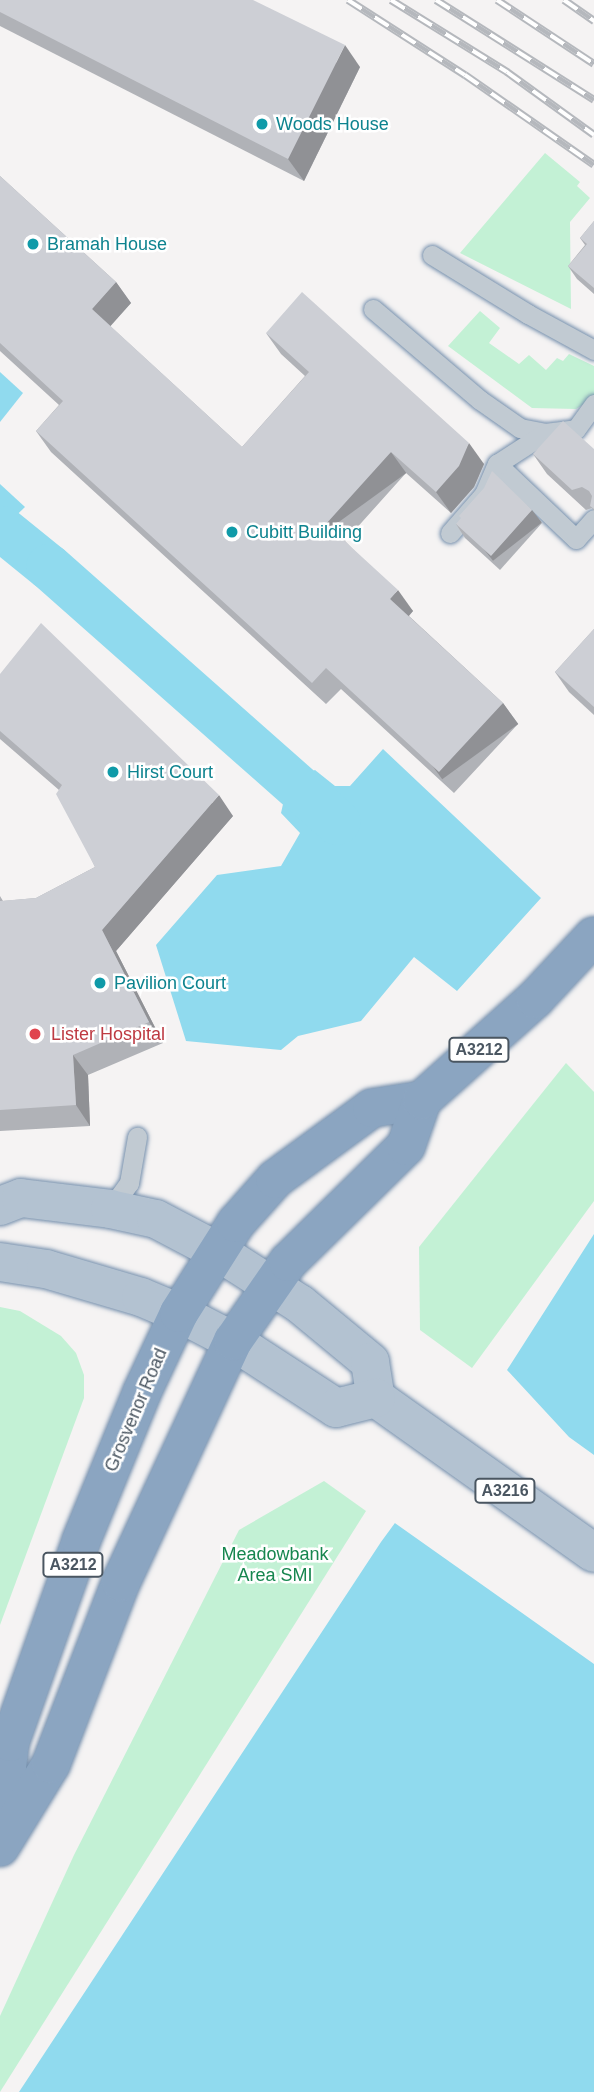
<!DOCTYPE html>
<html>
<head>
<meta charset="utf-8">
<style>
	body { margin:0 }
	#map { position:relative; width:594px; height:2092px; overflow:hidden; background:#f5f3f3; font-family:Arial,sans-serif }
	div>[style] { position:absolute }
	.green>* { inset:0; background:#c3f1d5 }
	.water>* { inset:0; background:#90daee }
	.pier>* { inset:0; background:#f5f3f3 }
	.canal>* { height:46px; margin:-23px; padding:0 23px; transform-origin:23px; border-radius:23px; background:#90daee }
	.roads { filter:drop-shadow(0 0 2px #7690ad) drop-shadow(0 0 2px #7690ad) }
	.lane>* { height:19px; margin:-9.5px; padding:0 9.5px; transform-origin:9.5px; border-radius:9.5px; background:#c1cad2 }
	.primary>* { height:38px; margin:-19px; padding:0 19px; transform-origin:19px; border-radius:19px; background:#b3c2d1 }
	.highway>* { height:38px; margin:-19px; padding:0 19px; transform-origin:19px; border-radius:19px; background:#8ba5c1 }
	.rail>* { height:8px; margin-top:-4px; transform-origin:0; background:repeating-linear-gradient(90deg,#fff 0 16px,#b5b8bd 0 32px); box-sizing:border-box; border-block:2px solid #b5b8bd }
	.wall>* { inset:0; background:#b0b2b7 }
	.shaded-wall>* { inset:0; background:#909195; transform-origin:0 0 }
	.building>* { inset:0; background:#cdcfd5 }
	.dots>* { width:19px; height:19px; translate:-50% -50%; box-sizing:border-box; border:4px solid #fff; border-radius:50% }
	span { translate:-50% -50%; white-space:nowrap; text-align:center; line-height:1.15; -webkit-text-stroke:5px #fff; paint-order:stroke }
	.shield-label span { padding:2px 5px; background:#fff; border:2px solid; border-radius:5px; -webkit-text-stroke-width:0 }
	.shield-label { font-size:16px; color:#4a5661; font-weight:700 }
	.culture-label { font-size:18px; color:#0d838f }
	.left { translate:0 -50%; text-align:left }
	.health-label { font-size:18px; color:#be3a42 }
	.street-label { font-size:18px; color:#4a5661 }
	.park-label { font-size:18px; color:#17864f }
</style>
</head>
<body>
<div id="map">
	<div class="green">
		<div style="clip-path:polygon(545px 153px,580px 182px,577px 186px,590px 198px,570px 222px,571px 309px,460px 253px)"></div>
		<div style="clip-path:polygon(480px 311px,500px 328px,489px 343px,519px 364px,529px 355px,546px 370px,557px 358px,563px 361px,569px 354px,594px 366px,594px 398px,576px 409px,532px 408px,448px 346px)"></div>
		<div style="clip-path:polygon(566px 1063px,594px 1092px,594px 1201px,472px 1368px,420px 1330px,419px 1247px)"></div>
		<div style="clip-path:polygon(0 1307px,20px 1311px,61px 1336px,76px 1353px,84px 1375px,84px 1398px,0 1625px)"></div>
		<div style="clip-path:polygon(324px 1481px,366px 1511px,0 2092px,0 2016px,74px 1855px,239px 1530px)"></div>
	</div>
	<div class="water">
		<div style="clip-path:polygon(0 372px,23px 393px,0 422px)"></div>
		<div style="clip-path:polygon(0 484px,25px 507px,0 531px)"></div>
		<div style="clip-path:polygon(383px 749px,541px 898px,457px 991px,414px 957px,361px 1021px,298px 1036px,281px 1050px,186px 1041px,156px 945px,217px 875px,281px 866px,300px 833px,281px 813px,288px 782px,315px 770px,335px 786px,350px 786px)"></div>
		<div style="clip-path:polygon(594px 1234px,594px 2092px,19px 2092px,381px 1542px,507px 1370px)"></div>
	</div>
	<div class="pier">
		<div style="clip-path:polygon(503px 1370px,507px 1370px,569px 1437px,594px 1455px,594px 1664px,392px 1521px)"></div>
	</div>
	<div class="canal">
		<div style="left:2px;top:529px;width:60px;rotate:39deg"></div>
		<div style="left:49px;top:567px;width:385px;rotate:41.5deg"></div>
	</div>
	<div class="roads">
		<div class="lane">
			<div style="left:432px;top:255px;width:113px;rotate:31.6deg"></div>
			<div style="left:528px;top:314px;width:75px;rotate:28.6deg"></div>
			<div style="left:373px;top:309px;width:140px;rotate:40.4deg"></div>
			<div style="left:480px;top:400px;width:49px;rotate:35deg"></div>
			<div style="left:520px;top:428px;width:25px;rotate:11deg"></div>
			<div style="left:545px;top:433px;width:31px;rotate:-7deg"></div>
			<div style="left:576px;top:429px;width:31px;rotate:-54deg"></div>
			<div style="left:497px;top:464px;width:109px;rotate:43.5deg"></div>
			<div style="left:576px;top:539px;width:27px;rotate:-48deg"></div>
			<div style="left:450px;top:533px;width:52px;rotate:-48.9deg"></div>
			<div style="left:484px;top:494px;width:33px;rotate:-67deg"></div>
			<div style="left:497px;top:464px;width:57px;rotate:-32.9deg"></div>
			<div style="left:110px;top:1209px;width:32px;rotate:-54deg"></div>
			<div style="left:129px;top:1183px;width:47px;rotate:-80.1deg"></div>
		</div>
		<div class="primary">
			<div style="left:0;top:1206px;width:22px;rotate:-21deg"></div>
			<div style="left:21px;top:1198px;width:90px;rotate:7deg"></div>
			<div style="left:110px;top:1209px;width:47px;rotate:12.3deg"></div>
			<div style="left:156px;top:1219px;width:69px;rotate:27.7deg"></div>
			<div style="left:217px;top:1251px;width:98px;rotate:32.6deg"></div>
			<div style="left:300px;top:1304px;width:91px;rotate:39.6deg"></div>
			<div style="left:370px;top:1362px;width:36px;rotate:81deg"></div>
			<div style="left:376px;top:1398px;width:267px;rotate:35.4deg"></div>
			<div style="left:0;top:1262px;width:47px;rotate:8.7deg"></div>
			<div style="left:46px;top:1269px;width:99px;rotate:16.4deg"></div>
			<div style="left:141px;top:1297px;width:41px;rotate:22.8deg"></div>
			<div style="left:179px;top:1313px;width:61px;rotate:27.4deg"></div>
			<div style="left:233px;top:1341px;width:123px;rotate:33deg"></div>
			<div style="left:336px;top:1408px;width:41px;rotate:-14deg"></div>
		</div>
		<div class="highway">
			<div style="left:0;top:1828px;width:87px;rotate:-83.4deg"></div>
			<div style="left:10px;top:1742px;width:213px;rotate:-70.5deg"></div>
			<div style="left:81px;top:1541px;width:161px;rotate:-67.7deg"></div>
			<div style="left:142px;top:1392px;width:87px;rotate:-64.9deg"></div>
			<div style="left:179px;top:1313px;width:107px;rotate:-57.7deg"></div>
			<div style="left:236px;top:1223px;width:59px;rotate:-48.4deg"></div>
			<div style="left:275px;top:1179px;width:120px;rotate:-36.2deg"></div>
			<div style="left:372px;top:1108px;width:51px;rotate:-9.1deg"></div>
			<div style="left:0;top:1847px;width:97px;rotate:-58.4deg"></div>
			<div style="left:51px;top:1764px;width:195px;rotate:-69deg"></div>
			<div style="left:121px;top:1582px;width:266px;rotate:-65.1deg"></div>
			<div style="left:233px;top:1341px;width:96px;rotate:-55.2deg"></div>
			<div style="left:288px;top:1262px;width:165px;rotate:-44.5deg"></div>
			<div style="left:406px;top:1146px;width:49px;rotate:-70.8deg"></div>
			<div style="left:422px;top:1100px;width:152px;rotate:-41.8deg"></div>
			<div style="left:535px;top:999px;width:86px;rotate:-46.9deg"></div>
		</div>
	</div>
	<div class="rail">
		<div style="left:348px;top:0;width:139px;rotate:32.7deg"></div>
		<div style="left:465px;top:75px;width:157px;rotate:34.9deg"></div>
		<div style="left:391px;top:0;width:137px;rotate:31.8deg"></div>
		<div style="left:507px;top:72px;width:107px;rotate:35.9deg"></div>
		<div style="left:436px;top:0;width:187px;rotate:32.3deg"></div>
		<div style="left:497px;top:0;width:116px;rotate:33.4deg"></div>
		<div style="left:564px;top:0;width:37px;rotate:35deg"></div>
	</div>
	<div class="wall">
		<div style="clip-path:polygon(0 0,360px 67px,304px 181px,0 26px)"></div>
		<div style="clip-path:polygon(0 176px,116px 282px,131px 303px,110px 326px,242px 447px,305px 376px,281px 354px,266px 333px,484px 464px,474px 487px,451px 513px,406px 473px,345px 541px,413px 611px,409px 616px,503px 703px,518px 724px,454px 793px,341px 689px,326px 704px,51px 452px,36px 431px,59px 405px,0 351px)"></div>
		<div style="clip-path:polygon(594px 221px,594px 294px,577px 279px,568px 266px,585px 245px,580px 238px)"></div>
		<div style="clip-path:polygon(594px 449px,594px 511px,592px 508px,586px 510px,547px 474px,533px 454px)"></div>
		<div style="clip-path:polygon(542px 523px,500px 570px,465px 538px,456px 524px)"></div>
		<div style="clip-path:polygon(594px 629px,594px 715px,569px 692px,555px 672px)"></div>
		<div style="clip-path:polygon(0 674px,233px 816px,116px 951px,163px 1043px,88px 1075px,90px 1126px,0 1131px,0 896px,3px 901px,36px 898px,95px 867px,59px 790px,0 739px)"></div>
	</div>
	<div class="shaded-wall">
		<div style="clip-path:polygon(345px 45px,360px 67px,304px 181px,288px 159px)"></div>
		<div style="clip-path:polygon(116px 282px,131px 303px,107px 330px,92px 309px)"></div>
		<div style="clip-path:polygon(469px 443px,484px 464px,474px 487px,451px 513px,436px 492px)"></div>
		<div style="left:391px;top:452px;width:26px;height:97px;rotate:54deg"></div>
		<div style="left:532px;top:510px;width:16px;height:62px;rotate:52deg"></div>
		<div style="clip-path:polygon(398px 590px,413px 611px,405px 620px,390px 599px)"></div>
		<div style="left:503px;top:703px;width:26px;height:94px;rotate:54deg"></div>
		<div style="clip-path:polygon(219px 795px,233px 816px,116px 951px,163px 1043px,149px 1022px,102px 930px)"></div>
		<div style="clip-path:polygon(73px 1055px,88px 1075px,90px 1126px,76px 1105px)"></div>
	</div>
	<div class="building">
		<div style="clip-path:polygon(0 0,253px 0,345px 45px,288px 159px,0 12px)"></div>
		<div style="clip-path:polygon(0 176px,116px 282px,92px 309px,242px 447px,309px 372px,266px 333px,302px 292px,469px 443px,459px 466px,436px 492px,391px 452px,326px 524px,398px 590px,390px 599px,503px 703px,439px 772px,326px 668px,312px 683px,36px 431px,63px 401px,0 343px)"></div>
		<div style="clip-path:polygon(594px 221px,594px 288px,568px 266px,587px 244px,580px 238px)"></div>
		<div style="clip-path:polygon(563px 421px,594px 449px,594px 509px,590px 506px,592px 496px,589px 491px,582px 487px,572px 490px,533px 454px)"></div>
		<div style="clip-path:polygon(492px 471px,532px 510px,491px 556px,456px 524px,461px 518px,459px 516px,484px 488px)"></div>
		<div style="clip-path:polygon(41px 623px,219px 795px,102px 930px,149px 1022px,73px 1055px,76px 1105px,0 1110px,0 901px,36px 898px,95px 867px,56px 794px,62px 785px,0 731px,0 674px)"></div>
		<div style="clip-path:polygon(594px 629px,594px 707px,555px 672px)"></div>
	</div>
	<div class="dots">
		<div style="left:262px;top:124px;background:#0f9aa8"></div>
		<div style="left:33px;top:244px;background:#0f9aa8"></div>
		<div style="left:232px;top:532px;background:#0f9aa8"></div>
		<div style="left:113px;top:772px;background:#0f9aa8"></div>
		<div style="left:100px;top:983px;background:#0f9aa8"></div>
		<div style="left:35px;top:1034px;background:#e0444e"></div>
	</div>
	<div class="shield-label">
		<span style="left:479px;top:1050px">A3212</span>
		<span style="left:505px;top:1491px">A3216</span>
		<span style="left:73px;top:1565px">A3212</span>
	</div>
	<div class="culture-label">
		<span class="left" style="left:276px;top:124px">Woods House</span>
		<span class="left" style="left:47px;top:244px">Bramah House</span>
		<span class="left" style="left:246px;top:532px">Cubitt Building</span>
		<span class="left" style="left:127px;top:772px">Hirst Court</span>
		<span class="left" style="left:114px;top:983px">Pavilion Court</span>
	</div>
	<div class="health-label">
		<span class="left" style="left:51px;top:1034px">Lister Hospital</span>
	</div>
	<div class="street-label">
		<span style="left:136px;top:1410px;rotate:-67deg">Grosvenor Road</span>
	</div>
	<div class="park-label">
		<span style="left:275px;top:1565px">Meadowbank<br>Area SMI</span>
	</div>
</div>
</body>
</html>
